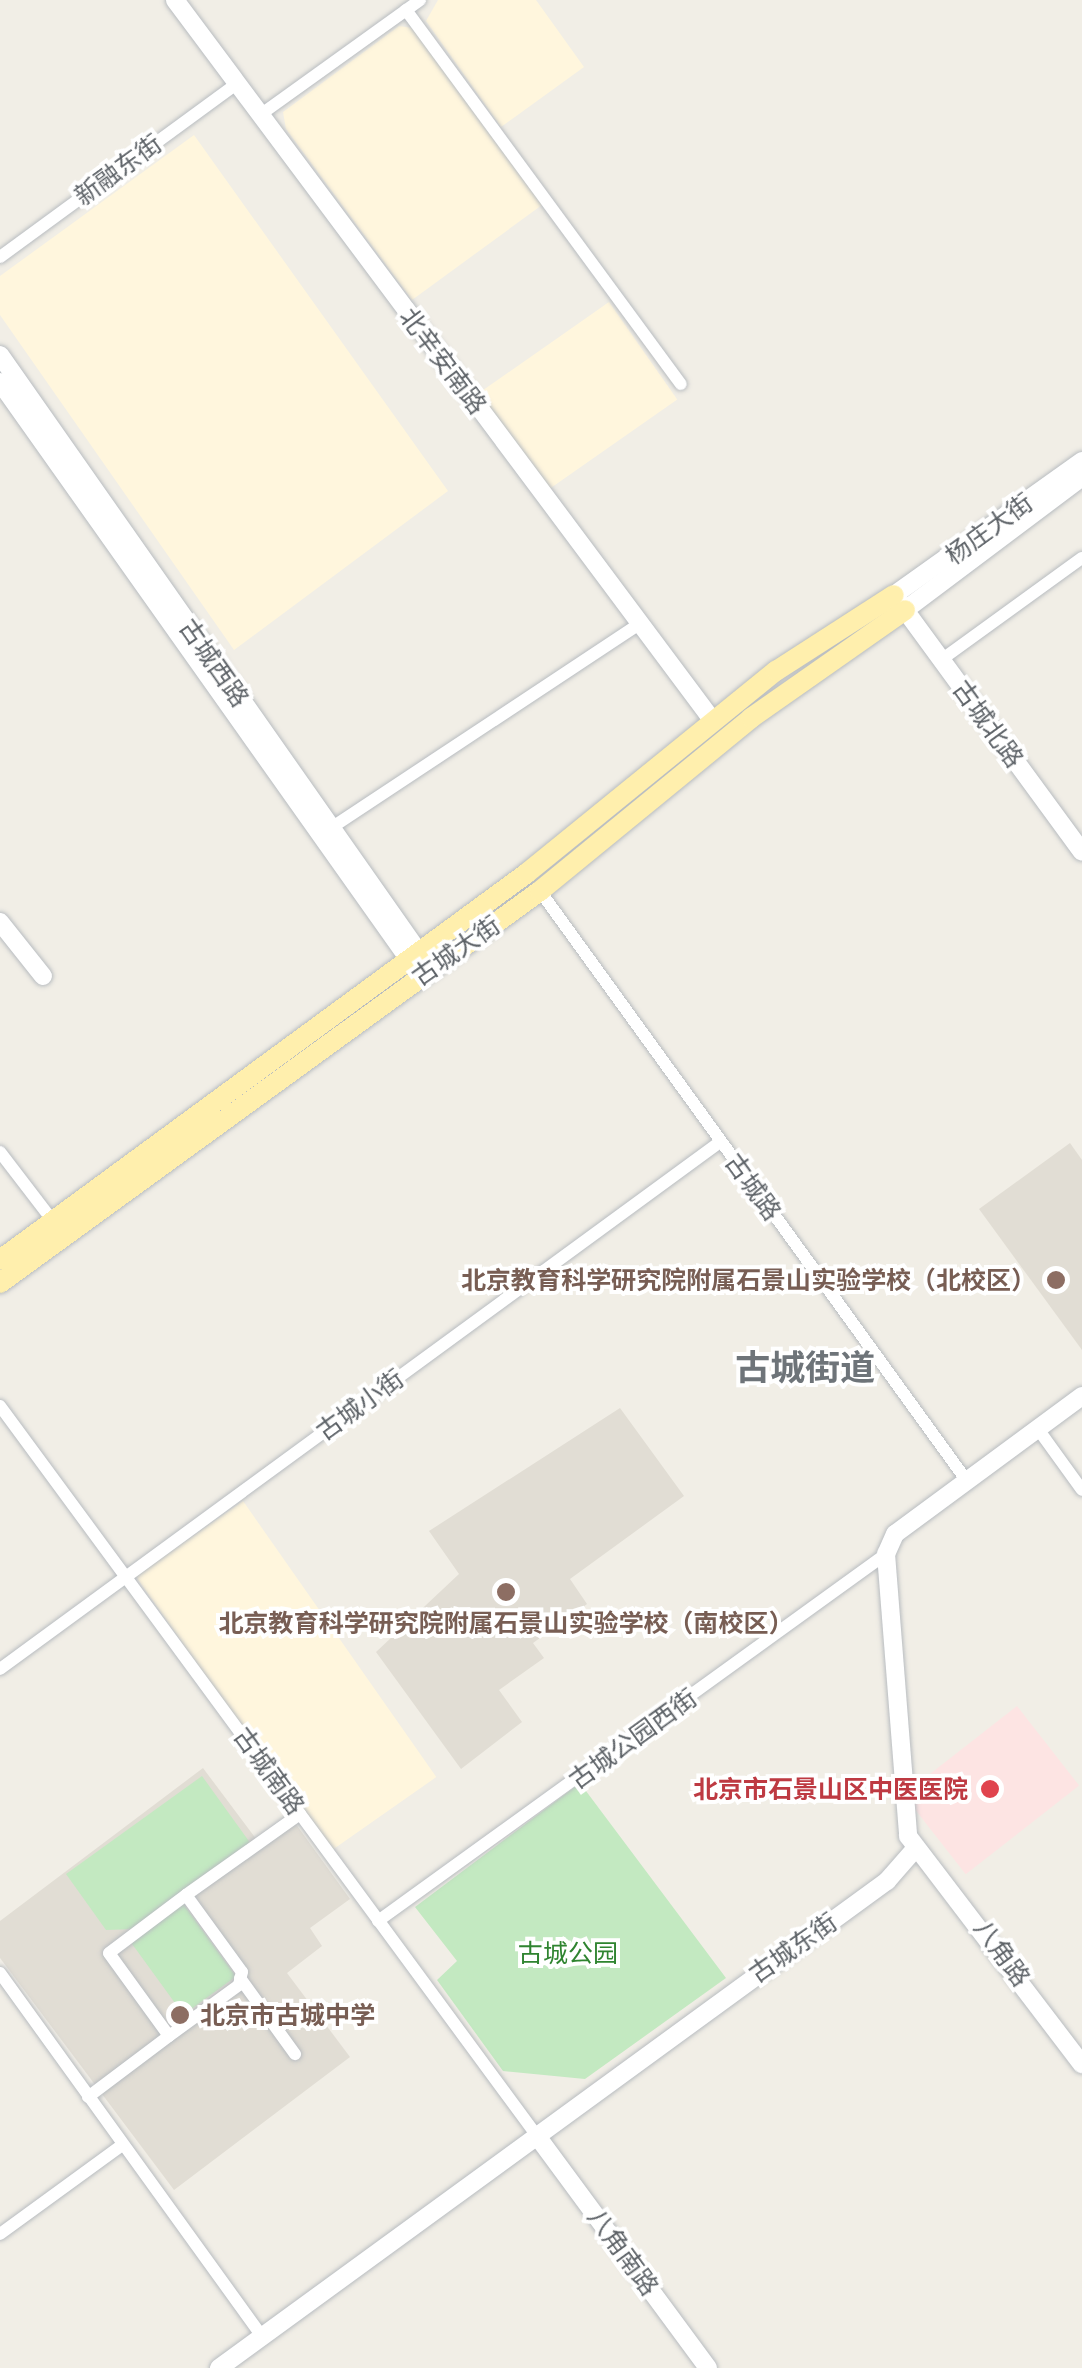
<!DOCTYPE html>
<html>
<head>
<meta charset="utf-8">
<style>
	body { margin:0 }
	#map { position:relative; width:1082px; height:2368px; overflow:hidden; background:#f1eee6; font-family:Quicksand,"Noto Sans SC",sans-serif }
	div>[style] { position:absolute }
	.commercial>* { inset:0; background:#fff6dd; transform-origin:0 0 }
	.education>* { inset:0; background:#e1ddd4 }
	.medical>* { inset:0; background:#fde4e3; transform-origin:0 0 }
	.green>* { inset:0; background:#c3e9c1; transform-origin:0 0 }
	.roads { filter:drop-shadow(0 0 2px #b8bcc0) drop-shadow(0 0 2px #b8bcc0) }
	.street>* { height:12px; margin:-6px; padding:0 6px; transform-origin:6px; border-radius:6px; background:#fff }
	.secondary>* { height:18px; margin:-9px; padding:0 9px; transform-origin:9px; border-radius:9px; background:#fff }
	.primary>* { height:20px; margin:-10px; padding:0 10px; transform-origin:10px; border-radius:10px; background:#ffefad }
	.dots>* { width:28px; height:28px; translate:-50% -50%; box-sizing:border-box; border:5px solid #fff; border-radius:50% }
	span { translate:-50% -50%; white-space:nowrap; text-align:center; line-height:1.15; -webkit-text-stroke:8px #fff; paint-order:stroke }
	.street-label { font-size:25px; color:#5d6267 }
	.education-label { font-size:25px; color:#785e54; font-weight:700 }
	.right { translate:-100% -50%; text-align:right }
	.left { translate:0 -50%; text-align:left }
	.health-label { font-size:25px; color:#be3a42; font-weight:700 }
	.park-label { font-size:25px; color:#2f8430 }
	.district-label { font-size:35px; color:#6e7479; font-weight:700 }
</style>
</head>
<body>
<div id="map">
	<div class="commercial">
		<div style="clip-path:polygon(438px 0,536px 0,584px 67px,501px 127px,426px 21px)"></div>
		<div style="clip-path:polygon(399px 26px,414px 28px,542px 205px,412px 300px,286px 129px,283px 112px)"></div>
		<div style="clip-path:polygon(194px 135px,448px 491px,234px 650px,0 315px,0 276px)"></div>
		<div style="left:609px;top:302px;width:119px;height:161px;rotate:55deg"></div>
		<div style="left:243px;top:1501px;width:337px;height:131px;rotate:55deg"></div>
	</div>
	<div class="education">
		<div style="clip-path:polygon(1070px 1143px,1082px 1160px,1082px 1350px,979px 1209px)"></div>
		<div style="clip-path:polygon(620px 1408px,684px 1496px,570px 1579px,587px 1604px,533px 1643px,544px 1658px,499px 1690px,522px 1722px,461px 1769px,376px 1652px,459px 1574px,429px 1531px)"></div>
		<div style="clip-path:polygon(203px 1768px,257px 1840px,290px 1816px,350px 1899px,310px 1928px,322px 1946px,287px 1973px,350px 2057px,174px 2190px,0 1958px,0 1921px)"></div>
	</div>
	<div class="medical">
		<div style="left:1017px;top:1706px;width:101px;height:144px;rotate:52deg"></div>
	</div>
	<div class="green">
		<div style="clip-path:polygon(202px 1776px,251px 1844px,134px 1929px,106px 1930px,66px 1874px)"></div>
		<div style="clip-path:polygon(580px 1783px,726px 1978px,585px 2079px,503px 2071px,437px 1980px,457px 1961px,415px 1907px)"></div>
		<div style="left:182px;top:1902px;width:92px;height:65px;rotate:54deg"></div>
	</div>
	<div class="roads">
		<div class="street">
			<div style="left:406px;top:10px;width:464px;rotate:53.7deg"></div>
			<div style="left:260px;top:115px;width:197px;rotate:-35.7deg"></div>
			<div style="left:0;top:257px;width:293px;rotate:-36.2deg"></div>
			<div style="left:941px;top:660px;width:174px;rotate:-35.9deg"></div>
			<div style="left:331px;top:828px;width:373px;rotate:-33.5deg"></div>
			<div style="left:540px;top:891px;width:728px;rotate:54.11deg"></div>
			<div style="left:0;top:1152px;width:87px;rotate:52.5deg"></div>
			<div style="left:0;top:1406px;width:906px;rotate:53.66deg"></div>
			<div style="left:1038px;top:1429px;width:75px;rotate:54.2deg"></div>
			<div style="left:0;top:1669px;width:892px;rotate:-36.2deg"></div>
			<div style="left:186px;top:1895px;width:95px;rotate:54deg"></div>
			<div style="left:242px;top:1972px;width:13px;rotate:103deg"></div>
			<div style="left:239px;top:1985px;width:87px;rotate:143.9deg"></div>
			<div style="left:169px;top:2036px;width:102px;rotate:-125.9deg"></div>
			<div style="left:109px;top:1953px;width:96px;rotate:-37deg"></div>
			<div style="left:186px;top:1895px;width:140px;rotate:-35.4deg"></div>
			<div style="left:378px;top:1921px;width:627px;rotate:-35.85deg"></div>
			<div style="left:0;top:1973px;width:449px;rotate:54.2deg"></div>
			<div style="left:240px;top:1978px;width:94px;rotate:54.1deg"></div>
			<div style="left:88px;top:2097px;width:101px;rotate:-37deg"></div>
			<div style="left:0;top:2234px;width:151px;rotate:-36.1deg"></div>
		</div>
		<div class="secondary">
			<div style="left:175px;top:0;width:900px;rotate:53.27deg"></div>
			<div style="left:0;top:355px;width:744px;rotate:54.96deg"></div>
			<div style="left:0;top:382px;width:709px;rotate:54.7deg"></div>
			<div style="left:1082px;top:461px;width:231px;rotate:144.5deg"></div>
			<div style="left:894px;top:595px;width:318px;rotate:53.8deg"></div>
			<div style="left:905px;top:610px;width:221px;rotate:-36.9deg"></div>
			<div style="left:0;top:922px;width:69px;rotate:51.5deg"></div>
			<div style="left:1082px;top:1396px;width:232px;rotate:143.6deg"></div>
			<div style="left:895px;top:1534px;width:22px;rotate:114deg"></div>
			<div style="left:886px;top:1554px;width:283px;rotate:85.5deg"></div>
			<div style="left:908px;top:1836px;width:287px;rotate:52.7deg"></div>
			<div style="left:537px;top:2136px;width:288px;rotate:53.6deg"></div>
			<div style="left:219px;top:2368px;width:827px;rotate:-36.09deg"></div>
			<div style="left:887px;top:1881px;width:41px;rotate:-48.9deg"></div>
		</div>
		<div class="primary">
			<div style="left:0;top:1260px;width:654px;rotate:-36.29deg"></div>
			<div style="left:527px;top:873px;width:321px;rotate:-39.1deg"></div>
			<div style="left:776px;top:671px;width:140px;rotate:-32.8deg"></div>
			<div style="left:0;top:1283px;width:667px;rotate:-35.98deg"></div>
			<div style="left:540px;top:891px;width:273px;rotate:-39.3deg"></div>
			<div style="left:751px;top:718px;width:188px;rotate:-35deg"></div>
		</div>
	</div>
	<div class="dots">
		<div style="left:1056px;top:1280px;background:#8d6e63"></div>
		<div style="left:506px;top:1592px;background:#8d6e63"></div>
		<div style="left:990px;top:1789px;background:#e0444e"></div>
		<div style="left:180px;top:2015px;background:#8d6e63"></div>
	</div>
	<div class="street-label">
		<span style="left:118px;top:170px;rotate:-36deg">新融东街</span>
		<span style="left:443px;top:361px;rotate:53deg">北辛安南路</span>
		<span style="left:989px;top:529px;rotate:-36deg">杨庄大街</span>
		<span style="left:214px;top:663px;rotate:55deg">古城西路</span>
		<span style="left:988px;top:724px;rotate:54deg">古城北路</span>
		<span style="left:456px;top:951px;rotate:-35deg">古城大街</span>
		<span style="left:753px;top:1187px;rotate:54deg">古城路</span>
		<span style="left:360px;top:1405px;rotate:-36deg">古城小街</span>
		<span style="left:633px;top:1739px;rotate:-36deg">古城公园西街</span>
		<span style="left:269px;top:1771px;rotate:54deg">古城南路</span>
		<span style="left:793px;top:1948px;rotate:-35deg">古城东街</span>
		<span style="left:1002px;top:1953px;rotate:54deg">八角路</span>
		<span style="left:623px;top:2252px;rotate:54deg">八角南路</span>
	</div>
	<div class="education-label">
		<span class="right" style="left:1036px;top:1280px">北京教育科学研究院附属石景山实验学校（北校区）</span>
		<span style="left:506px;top:1623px">北京教育科学研究院附属石景山实验学校（南校区）</span>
		<span class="left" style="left:200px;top:2015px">北京市古城中学</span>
	</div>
	<div class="health-label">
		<span class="right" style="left:968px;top:1789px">北京市石景山区中医医院</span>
	</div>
	<div class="park-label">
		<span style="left:568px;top:1953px">古城公园</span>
	</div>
	<div class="district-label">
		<span style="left:805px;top:1367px">古城街道</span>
	</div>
</div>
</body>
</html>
